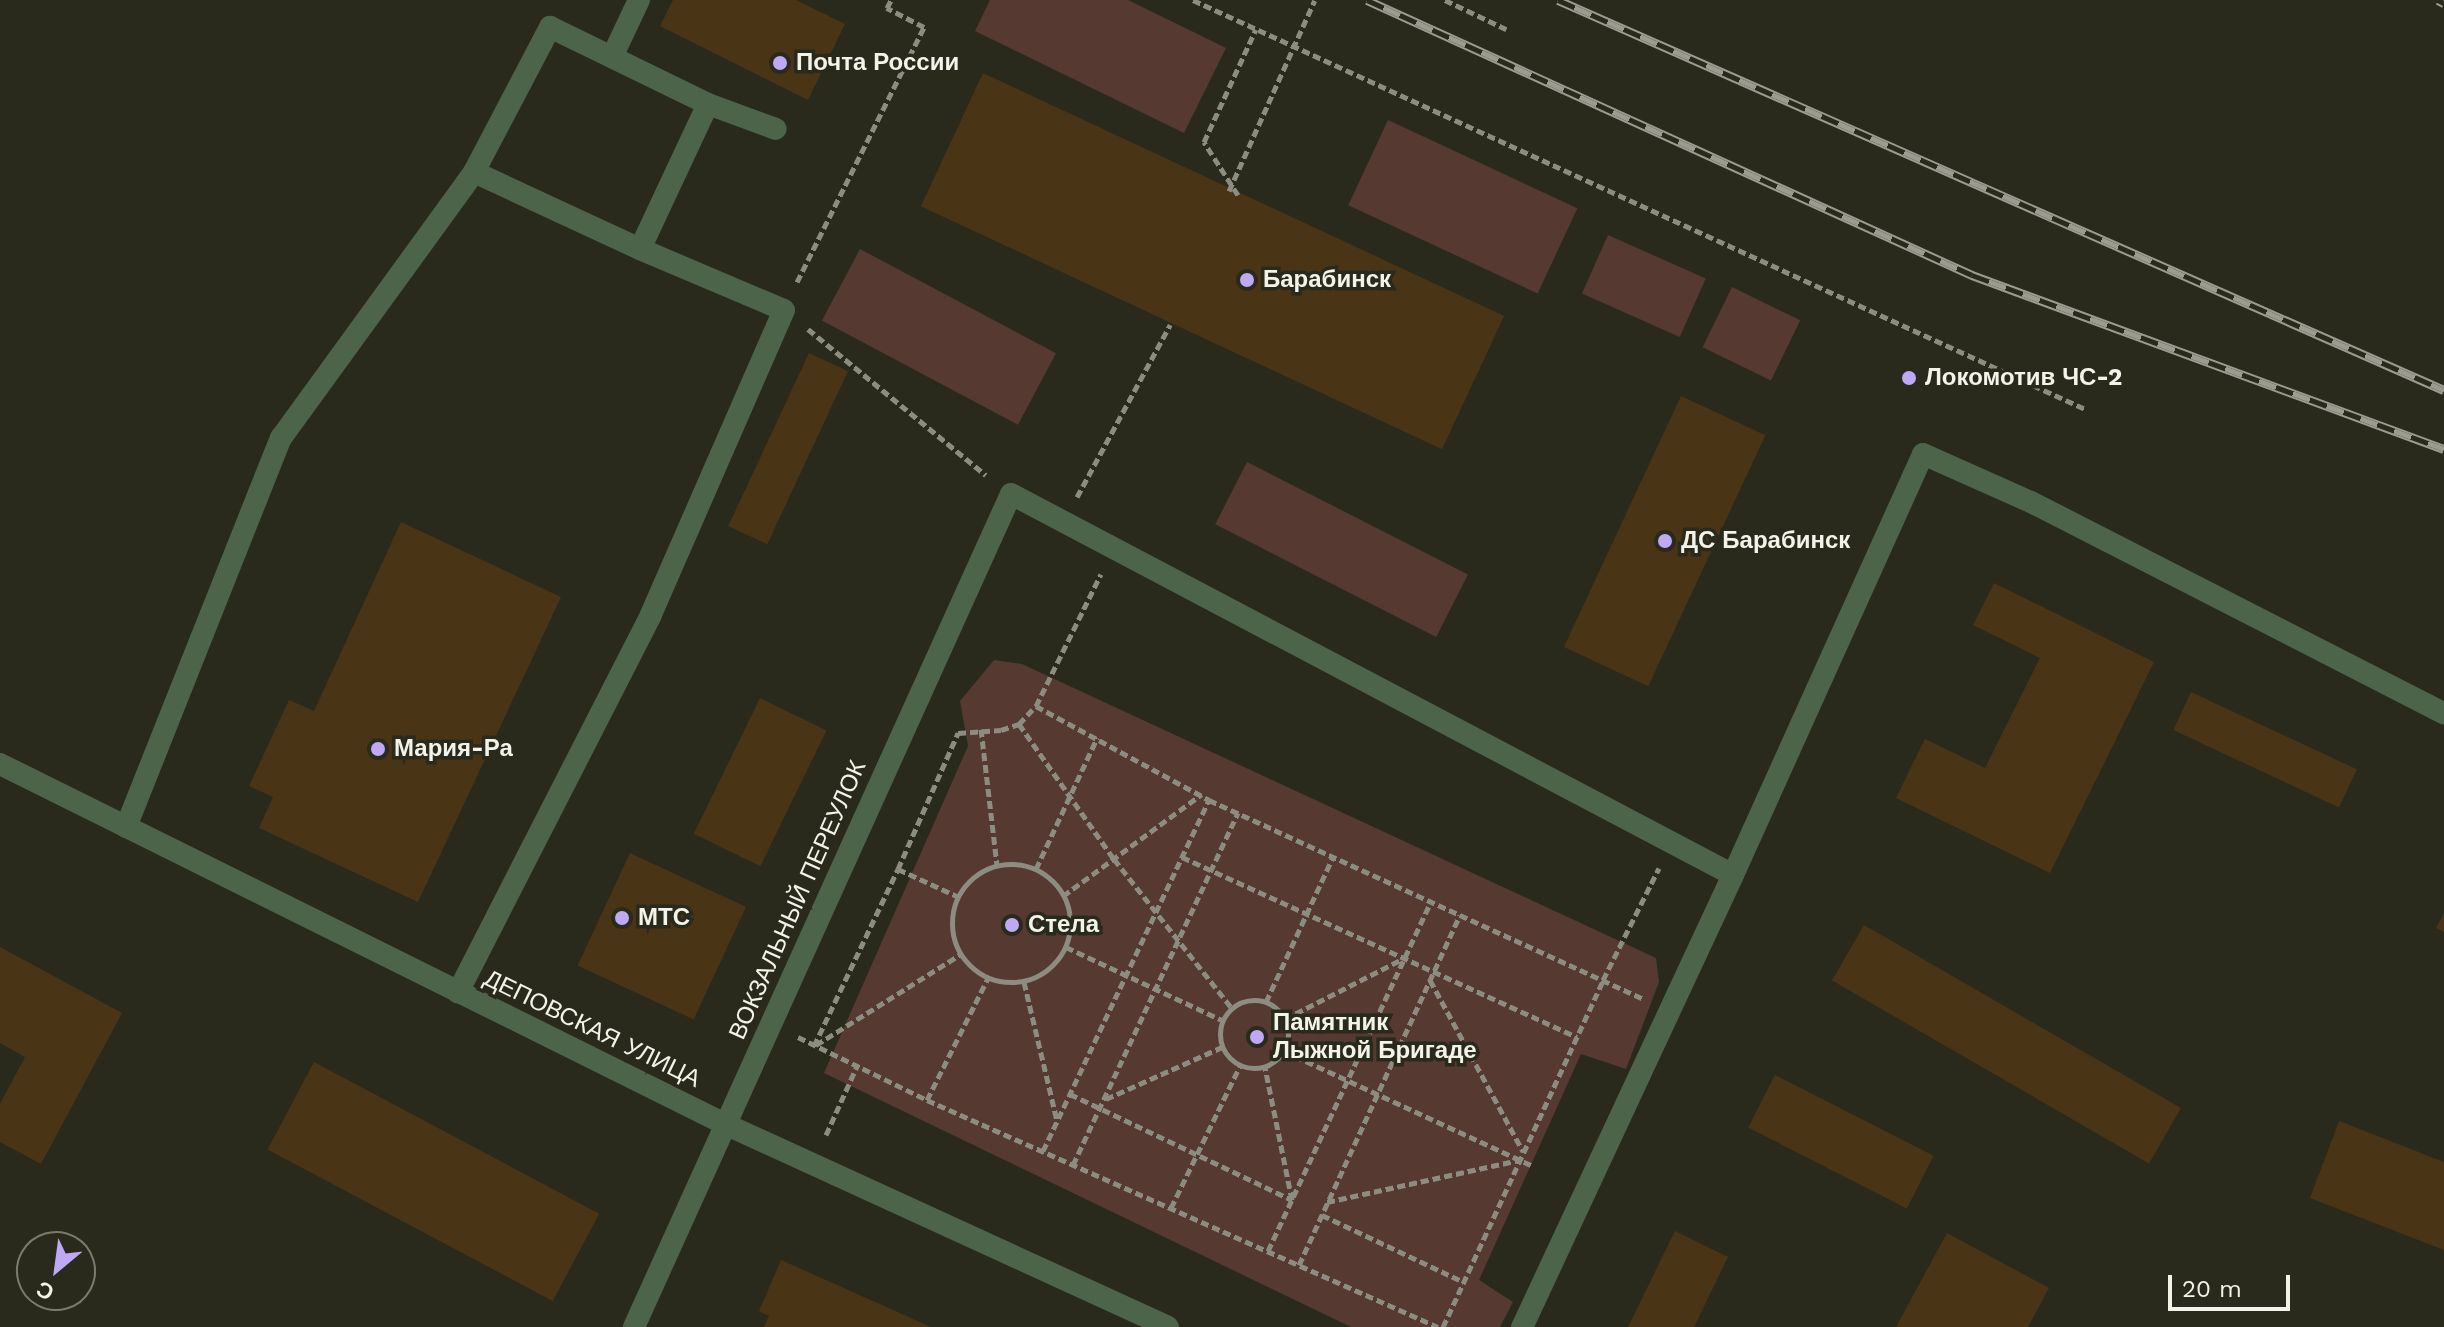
<!DOCTYPE html>
<html>
<head>
<meta charset="utf-8">
<style>
	body { margin:0 }
	#map { position:relative; width:2444px; height:1327px; overflow:hidden; background:#2a2a1c; font-family:"Work Sans",sans-serif }
	div>[style] { position:absolute }
	.green>* { inset:0; background:#563930; transform-origin:0 0 }
	.building>* { inset:0; background:#4a3416; transform-origin:0 0 }
	.path>* { height:5px; margin-top:-2.5px; transform-origin:0; background:repeating-linear-gradient(90deg,#8c8c80 0 8px,transparent 0 12px) }
	.path>.ring { margin:-2.5px; padding:0; box-sizing:content-box; background:none; border:5px solid #8c8c80; border-radius:50% }
	.service>* { height:22px; margin:-11px; padding:0 11px; transform-origin:11px; border-radius:11px; background:#4c6449 }
	.minor>* { height:22px; margin:-11px; padding:0 11px; transform-origin:11px; border-radius:11px; background:#4c6449 }
	.rail>* { height:9px; margin-top:-4.5px; transform-origin:0; background:repeating-linear-gradient(90deg,#2a2a1c 0 18px,#9b9b90 0 36px); box-sizing:border-box; border-block:2px solid #9b9b90 }
	.dots>* { width:22px; height:22px; translate:-50% -50%; box-sizing:border-box; border:4px solid #2a2a1c; border-radius:50% }
	span { translate:-50% -50%; white-space:nowrap; text-align:center; line-height:1.15; -webkit-text-stroke:7px #2a2a1c; paint-order:stroke }
	.poi-label { font-size:24px; color:#f2f3e9; font-weight:700 }
	.left { translate:0 -50%; text-align:left }
	.street-label { font-size:24px; color:#f2f3e9 }
	.north { position:absolute; left:16px; top:1231px; width:80px; height:80px; box-sizing:border-box; background:#2a2a1c; border:2px solid #7a7a6e; border-radius:50%; rotate:209deg; font-size:22px; font-weight:700; line-height:32px; text-align:center; color:#f2f3e9 }
	.north::after { content:''; display:block; margin:auto; width:28px; height:36px; background:#bea9f5; clip-path:polygon(50% 0,100% 100%,50% 72%,0 100%) }
	.scale { position:absolute; left:2168px; top:1275px; width:122px; height:36px; box-sizing:border-box; border:4px solid #f2f3e9; border-top:0; padding-left:10px; font-size:24px; line-height:28px; white-space:nowrap; color:#f2f3e9; -webkit-text-stroke:6px #2a2a1c; paint-order:stroke }
</style>
</head>
<body>
<div id="map">
	<div class="green">
		<div style="clip-path:polygon(990px 0,1128px 0,1226px 48px,1184px 133px,975px 31px)"></div>
		<div style="left:1388px;top:120px;width:209px;height:94px;rotate:25deg"></div>
		<div style="left:1608px;top:235px;width:107px;height:64px;rotate:24deg"></div>
		<div style="left:860px;top:249px;width:222px;height:81px;rotate:28deg"></div>
		<div style="left:1732px;top:287px;width:76px;height:67px;rotate:26deg"></div>
		<div style="left:1247px;top:462px;width:248px;height:70px;rotate:27deg"></div>
		<div style="clip-path:polygon(994px 660px,1022px 664px,1656px 958px,1659px 982px,1626px 1069px,1581px 1054px,1479px 1280px,1513px 1302px,1500px 1327px,1351px 1327px,824px 1073px,968px 746px,960px 701px)"></div>
	</div>
	<div class="building">
		<div style="clip-path:polygon(673px 0,796px 0,845px 24px,808px 100px,660px 26px)"></div>
		<div style="left:983px;top:73px;width:575px;height:147px;rotate:25deg"></div>
		<div style="left:809px;top:353px;width:43px;height:191px;rotate:25deg"></div>
		<div style="left:1681px;top:396px;width:93px;height:277px;rotate:25deg"></div>
		<div style="clip-path:polygon(401px 522px,561px 597px,418px 902px,259px 828px,273px 797px,249px 786px,289px 700px,314px 711px)"></div>
		<div style="clip-path:polygon(1994px 583px,2154px 662px,2050px 873px,1896px 798px,1925px 739px,1985px 768px,2040px 658px,1973px 625px)"></div>
		<div style="left:2191px;top:692px;width:183px;height:42px;rotate:25deg"></div>
		<div style="left:760px;top:698px;width:74px;height:151px;rotate:26deg"></div>
		<div style="left:630px;top:853px;width:128px;height:124px;rotate:25deg"></div>
		<div style="clip-path:polygon(2444px 913px,2444px 932px,2436px 928px)"></div>
		<div style="left:1864px;top:925px;width:366px;height:64px;rotate:30deg"></div>
		<div style="clip-path:polygon(0 947px,122px 1013px,41px 1164px,0 1142px,0 1104px,25px 1057px,0 1043px)"></div>
		<div style="left:314px;top:1062px;width:323px;height:99px;rotate:28deg"></div>
		<div style="left:1775px;top:1075px;width:178px;height:59px;rotate:27deg"></div>
		<div style="clip-path:polygon(2339px 1121px,2444px 1162px,2444px 1250px,2310px 1198px)"></div>
		<div style="clip-path:polygon(1675px 1231px,1728px 1257px,1694px 1327px,1628px 1327px)"></div>
		<div style="clip-path:polygon(1947px 1233px,2049px 1288px,2028px 1327px,1896px 1327px)"></div>
		<div style="clip-path:polygon(781px 1260px,931px 1327px,764px 1327px,769px 1316px,759px 1311px)"></div>
	</div>
	<div class="path">
		<div style="left:1193px;top:0;width:981px;rotate:24.63deg"></div>
		<div style="left:1445px;top:0;width:68px;rotate:25.4deg"></div>
		<div style="left:1229px;top:191px;width:209px;rotate:-65.8deg"></div>
		<div style="left:1238px;top:195px;width:63px;rotate:-122.7deg"></div>
		<div style="left:1204px;top:142px;width:124px;rotate:-65.3deg"></div>
		<div style="left:797px;top:282px;width:285px;rotate:-63.5deg"></div>
		<div style="left:924px;top:27px;width:42px;rotate:-152.8deg"></div>
		<div style="left:887px;top:8px;width:9px;rotate:-63deg"></div>
		<div style="left:808px;top:329px;width:230px;rotate:39.4deg"></div>
		<div style="left:1077px;top:497px;width:196px;rotate:-61.6deg"></div>
		<div style="left:1036px;top:706px;width:197px;rotate:28.5deg"></div>
		<div style="left:1209px;top:800px;width:478px;rotate:24.6deg"></div>
		<div style="left:1019px;top:724px;width:165px;rotate:54.9deg"></div>
		<div style="left:1114px;top:859px;width:189px;rotate:51.7deg"></div>
		<div style="left:981px;top:729px;width:138px;rotate:83.3deg"></div>
		<div style="left:1182px;top:857px;width:434px;rotate:24.5deg"></div>
		<div class="ring" style="left:952px;top:864px;width:113px;height:113px"></div>
		<div style="left:898px;top:869px;width:149px;rotate:-66.2deg"></div>
		<div style="left:958px;top:733px;width:43px;rotate:-4deg"></div>
		<div style="left:1001px;top:730px;width:19px;rotate:-18deg"></div>
		<div style="left:1019px;top:724px;width:25px;rotate:-47deg"></div>
		<div style="left:1036px;top:706px;width:147px;rotate:-63.8deg"></div>
		<div style="left:1036px;top:869px;width:145px;rotate:-65deg"></div>
		<div style="left:1063px;top:896px;width:172px;rotate:-36.3deg"></div>
		<div style="left:1066px;top:947px;width:172px;rotate:25.1deg"></div>
		<div style="left:1430px;top:980px;width:195px;rotate:61.5deg"></div>
		<div style="left:1024px;top:982px;width:143px;rotate:76.6deg"></div>
		<div class="ring" style="left:1220px;top:1000px;width:63px;height:63px"></div>
		<div style="left:1266px;top:1002px;width:160px;rotate:-65.2deg"></div>
		<div style="left:1285px;top:1019px;width:134px;rotate:-27.1deg"></div>
		<div style="left:798px;top:1037px;width:144px;rotate:26deg"></div>
		<div style="left:927px;top:1100px;width:559px;rotate:23.95deg"></div>
		<div style="left:816px;top:1045px;width:171px;rotate:-32.1deg"></div>
		<div style="left:814px;top:1046px;width:196px;rotate:-64.6deg"></div>
		<div style="left:898px;top:869px;width:67px;rotate:24.7deg"></div>
		<div style="left:1284px;top:1051px;width:272px;rotate:24.8deg"></div>
		<div style="left:1070px;top:1094px;width:246px;rotate:25.5deg"></div>
		<div style="left:1292px;top:1200px;width:136px;rotate:-101.5deg"></div>
		<div style="left:1106px;top:1099px;width:127px;rotate:-24.1deg"></div>
		<div style="left:927px;top:1100px;width:136px;rotate:-63.4deg"></div>
		<div style="left:826px;top:1135px;width:76px;rotate:-65.8deg"></div>
		<div style="left:1043px;top:1151px;width:388px;rotate:-64.7deg"></div>
		<div style="left:1073px;top:1165px;width:389px;rotate:-64.9deg"></div>
		<div style="left:1327px;top:1202px;width:197px;rotate:-12.3deg"></div>
		<div style="left:1171px;top:1208px;width:158px;rotate:-64.1deg"></div>
		<div style="left:1322px;top:1215px;width:157px;rotate:25.3deg"></div>
		<div style="left:1268px;top:1251px;width:385px;rotate:-65deg"></div>
		<div style="left:1299px;top:1265px;width:385px;rotate:-65.3deg"></div>
		<div style="left:1443px;top:1327px;width:382px;rotate:-65.2deg"></div>
		<div style="left:1603px;top:980px;width:125px;rotate:-63.4deg"></div>
	</div>
	<div class="service">
		<div style="left:612px;top:57px;width:63px;rotate:-64.7deg"></div>
		<div style="left:474px;top:172px;width:164px;rotate:-62.3deg"></div>
		<div style="left:550px;top:27px;width:176px;rotate:26deg"></div>
		<div style="left:708px;top:104px;width:72px;rotate:20.2deg"></div>
		<div style="left:640px;top:249px;width:160px;rotate:-64.9deg"></div>
		<div style="left:126px;top:827px;width:419px;rotate:-68.3deg"></div>
		<div style="left:281px;top:438px;width:329px;rotate:-54deg"></div>
		<div style="left:474px;top:172px;width:183px;rotate:24.9deg"></div>
		<div style="left:640px;top:249px;width:156px;rotate:23deg"></div>
		<div style="left:784px;top:310px;width:333px;rotate:113.6deg"></div>
		<div style="left:651px;top:615px;width:424px;rotate:117.1deg"></div>
		<div style="left:1733px;top:875px;width:462px;rotate:-65.7deg"></div>
		<div style="left:1923px;top:454px;width:118px;rotate:24deg"></div>
		<div style="left:2031px;top:502px;width:464px;rotate:27.1deg"></div>
	</div>
	<div class="minor">
		<div style="left:0;top:764px;width:809px;rotate:26.41deg"></div>
		<div style="left:725px;top:1124px;width:487px;rotate:24.6deg"></div>
		<div style="left:634px;top:1327px;width:914px;rotate:-65.65deg"></div>
		<div style="left:1011px;top:494px;width:816px;rotate:27.82deg"></div>
		<div style="left:1733px;top:875px;width:499px;rotate:115deg"></div>
	</div>
	<div class="rail">
		<div style="left:1367px;top:0;width:665px;rotate:24.44deg"></div>
		<div style="left:1972px;top:275px;width:503px;rotate:20.24deg"></div>
		<div style="left:1558px;top:0;width:968px;rotate:23.76deg"></div>
		<div style="left:2438px;top:0;width:7px;rotate:27deg"></div>
	</div>
	<div class="dots">
		<div style="left:780px;top:63px;background:#bea9f5"></div>
		<div style="left:1247px;top:280px;background:#bea9f5"></div>
		<div style="left:1909px;top:378px;background:#bea9f5"></div>
		<div style="left:1665px;top:541px;background:#bea9f5"></div>
		<div style="left:378px;top:749px;background:#bea9f5"></div>
		<div style="left:622px;top:918px;background:#bea9f5"></div>
		<div style="left:1012px;top:925px;background:#bea9f5"></div>
		<div style="left:1257px;top:1037px;background:#bea9f5"></div>
	</div>
	<div class="poi-label">
		<span class="left" style="left:796px;top:63px">Почта России</span>
		<span class="left" style="left:1263px;top:280px">Барабинск</span>
		<span class="left" style="left:1925px;top:378px">Локомотив ЧС-2</span>
		<span class="left" style="left:1681px;top:541px">ДС Барабинск</span>
		<span class="left" style="left:394px;top:749px">Мария-Ра</span>
		<span class="left" style="left:638px;top:918px">МТС</span>
		<span class="left" style="left:1028px;top:925px">Стела</span>
		<span class="left" style="left:1273px;top:1037px">Памятник<br>Лыжной Бригаде</span>
	</div>
	<div class="street-label">
		<span style="left:798px;top:900px;rotate:-66deg">ВОКЗАЛЬНЫЙ ПЕРЕУЛОК</span>
		<span style="left:592px;top:1029px;rotate:26deg">ДЕПОВСКАЯ УЛИЦА</span>
	</div>
	<div class="north">С</div>
	<div class="scale">20 m</div>
</div>
</body>
</html>
